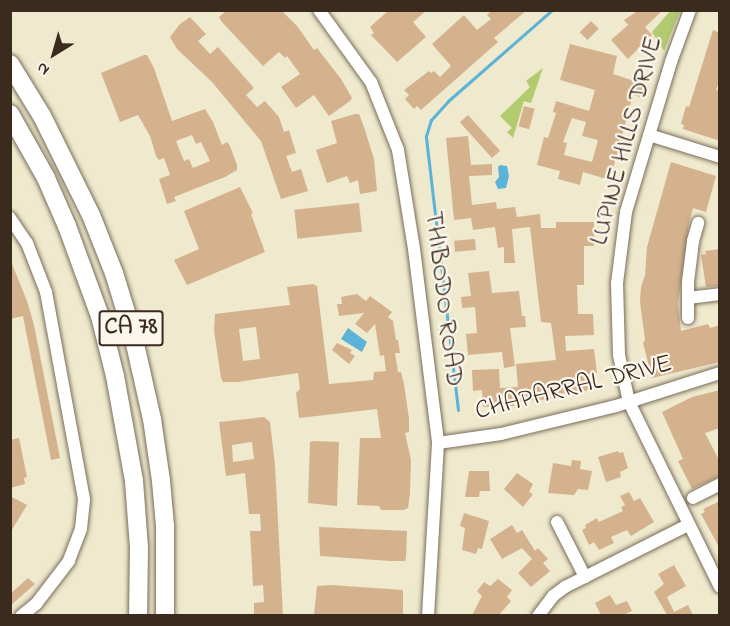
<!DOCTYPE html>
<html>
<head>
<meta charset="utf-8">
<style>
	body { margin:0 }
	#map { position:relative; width:730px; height:626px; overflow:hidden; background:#efe9cd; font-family:"Indie Flower",sans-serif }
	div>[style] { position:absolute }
	.green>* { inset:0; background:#b2cb70 }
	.water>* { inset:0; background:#5bb4d8 }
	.stream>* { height:3px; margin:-1.5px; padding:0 1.5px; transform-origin:1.5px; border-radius:1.5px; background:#5bb4d8 }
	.building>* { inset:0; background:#d5b28e; transform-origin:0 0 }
	.roads { filter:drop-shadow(0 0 2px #7a6d5b) drop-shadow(0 0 2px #7a6d5b) }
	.minor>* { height:12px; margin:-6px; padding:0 6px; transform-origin:6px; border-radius:6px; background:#fff }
	.highway>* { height:18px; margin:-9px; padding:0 9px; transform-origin:9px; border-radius:9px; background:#fff }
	span { translate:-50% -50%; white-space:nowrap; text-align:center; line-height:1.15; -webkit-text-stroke:4.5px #fbf7ec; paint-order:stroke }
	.shield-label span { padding:2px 4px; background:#fbf7ec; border:2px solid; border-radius:4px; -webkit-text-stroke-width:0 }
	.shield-label { font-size:24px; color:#3b2a1e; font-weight:700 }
	.street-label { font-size:26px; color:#3b2a1e }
	.frame { position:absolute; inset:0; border:12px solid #3b2a1e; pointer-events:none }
	.north { position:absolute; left:24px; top:24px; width:60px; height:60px; -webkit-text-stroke:4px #fbf7ec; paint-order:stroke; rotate:217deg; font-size:16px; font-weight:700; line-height:24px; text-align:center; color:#3b2a1e }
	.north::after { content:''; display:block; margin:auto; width:21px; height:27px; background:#3b2a1e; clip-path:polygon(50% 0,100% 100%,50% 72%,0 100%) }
</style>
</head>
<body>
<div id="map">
	<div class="green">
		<div style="clip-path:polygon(671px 10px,680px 11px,664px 51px,652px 32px)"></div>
		<div style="clip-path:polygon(543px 68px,531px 103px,524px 101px,513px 138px,507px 132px,512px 128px,500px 116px,530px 87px,526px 81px)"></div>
	</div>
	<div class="water">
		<div style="clip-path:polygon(500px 165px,507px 166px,509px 176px,506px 188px,498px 189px,495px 182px,499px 177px,498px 167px)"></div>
		<div style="clip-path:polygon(348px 328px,367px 342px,362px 352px,341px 339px)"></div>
	</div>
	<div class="stream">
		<div style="left:458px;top:410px;width:276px;rotate:-96.7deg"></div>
		<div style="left:426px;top:136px;width:17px;rotate:-73deg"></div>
		<div style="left:431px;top:120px;width:25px;rotate:-48deg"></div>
		<div style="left:448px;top:101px;width:138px;rotate:-41.2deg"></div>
	</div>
	<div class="building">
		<div style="clip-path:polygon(227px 10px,281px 10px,297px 26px,314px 50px,317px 48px,341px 79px,352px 98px,350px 101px,329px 116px,314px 95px,296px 108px,281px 87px,300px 74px,287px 56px,285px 58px,279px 52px,263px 66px,222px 22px,219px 17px)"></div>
		<div style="clip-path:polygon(389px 10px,427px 10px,413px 22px,426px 37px,397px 62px,371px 35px,374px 33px,370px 27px)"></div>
		<div style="clip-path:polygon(492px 10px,527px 10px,494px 38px,498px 42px,421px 110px,417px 106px,414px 109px,405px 99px,409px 95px,404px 90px,429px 71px,431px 73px,434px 71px,440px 77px,451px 66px,432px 44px,464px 15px,477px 30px,491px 19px,487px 15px)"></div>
		<div style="clip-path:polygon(639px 10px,663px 10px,645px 27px,652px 35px,628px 59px,611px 40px,628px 25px,624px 20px)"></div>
		<div style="clip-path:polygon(190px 17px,206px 34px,198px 41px,210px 54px,218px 47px,254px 88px,246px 95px,257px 107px,265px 101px,279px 117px,284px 132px,289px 130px,296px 153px,286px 156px,292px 172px,301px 169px,308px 191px,281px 199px,261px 141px,212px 82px,177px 49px,170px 37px,180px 24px)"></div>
		<div style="left:591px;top:21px;width:11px;height:16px;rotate:45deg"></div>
		<div style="clip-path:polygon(713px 30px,720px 33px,720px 79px,716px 90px,720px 91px,720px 141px,683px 129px,684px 125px,681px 124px,686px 106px,689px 107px)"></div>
		<div style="clip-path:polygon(evenodd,570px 44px,617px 56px,613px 74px,644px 84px,640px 97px,633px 95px,610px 180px,583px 172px,580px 185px,558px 179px,560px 171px,537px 165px,544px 137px,548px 138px,556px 113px,553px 112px,556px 101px,589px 111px,595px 90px,560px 80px,570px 44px,572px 118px,586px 122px,582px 136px,598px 140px,592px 162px,564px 155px,567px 143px,563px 142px,572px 118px)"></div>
		<div style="clip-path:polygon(evenodd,144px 55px,147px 55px,154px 68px,172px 121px,205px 109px,213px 122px,222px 145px,227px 142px,230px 146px,237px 165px,237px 170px,225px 177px,174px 197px,176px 201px,167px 204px,159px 179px,170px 175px,164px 158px,159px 160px,156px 156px,150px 136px,138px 115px,120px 122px,101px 73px,144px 55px,192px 135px,196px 144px,201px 142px,210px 161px,193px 168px,189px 159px,184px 161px,176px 141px,192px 135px)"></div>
		<div style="left:524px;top:106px;width:11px;height:21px;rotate:15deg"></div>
		<div style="clip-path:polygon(355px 114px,359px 114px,364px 127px,374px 159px,377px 191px,360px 194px,358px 180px,350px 183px,347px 176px,327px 183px,316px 150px,337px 143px,331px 121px)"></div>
		<div style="left:468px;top:115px;width:48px;height:11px;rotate:48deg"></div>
		<div style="clip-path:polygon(468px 136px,471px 165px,492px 164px,492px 175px,469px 176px,472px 205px,496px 202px,497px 209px,515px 207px,517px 217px,540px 214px,541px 228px,556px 228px,556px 222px,594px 222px,594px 246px,584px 246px,584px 285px,577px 285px,578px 314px,593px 314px,594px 335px,565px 336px,566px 351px,594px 349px,597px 373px,589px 374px,591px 390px,550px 395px,550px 399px,514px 402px,514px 406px,483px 407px,482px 390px,473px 391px,472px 370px,499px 369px,500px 388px,518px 387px,516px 364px,556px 360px,551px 323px,541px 322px,530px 227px,512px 229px,515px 263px,504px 263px,504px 247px,498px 248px,495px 227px,473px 230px,471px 218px,454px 220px,446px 138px)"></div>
		<div style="clip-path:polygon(671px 162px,716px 176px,706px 212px,693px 208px,689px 223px,678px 304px,681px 331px,708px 324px,710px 328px,720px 325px,720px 362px,652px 378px,643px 343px,645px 340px,640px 302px,641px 287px,645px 275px,647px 247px)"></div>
		<div style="clip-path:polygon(240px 187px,253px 213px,251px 214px,265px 252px,187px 285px,174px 260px,199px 249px,184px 211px)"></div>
		<div style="left:359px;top:203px;width:29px;height:65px;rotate:84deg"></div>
		<div style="left:475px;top:239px;width:11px;height:21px;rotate:85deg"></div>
		<div style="clip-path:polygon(720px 249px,718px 286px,706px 287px,701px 255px,706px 254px,705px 251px)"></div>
		<div style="clip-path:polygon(10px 259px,27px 301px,34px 325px,60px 458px,51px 460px,23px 316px,10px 319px)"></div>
		<div style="clip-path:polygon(489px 271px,492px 293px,519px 291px,522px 316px,525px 316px,526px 327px,510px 328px,515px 366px,504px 368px,502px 352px,468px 355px,466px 334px,477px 333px,475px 307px,462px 308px,461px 297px,471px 296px,468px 273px)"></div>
		<div style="clip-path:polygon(evenodd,313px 284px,317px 286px,329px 384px,373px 380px,374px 372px,386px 371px,384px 355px,380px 356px,375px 324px,367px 333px,355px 324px,364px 313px,339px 316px,337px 304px,342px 304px,341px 297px,357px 294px,366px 301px,370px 296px,392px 312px,388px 317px,393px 321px,396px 340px,398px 340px,400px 353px,395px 353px,398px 372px,401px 372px,404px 384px,409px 418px,409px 432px,405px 433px,411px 460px,410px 494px,408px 508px,404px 510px,381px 510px,379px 506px,357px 505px,360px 438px,381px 438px,377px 409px,299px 418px,296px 393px,300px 389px,298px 373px,237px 382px,223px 382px,221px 378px,214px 331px,215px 314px,290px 305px,287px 287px,313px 284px,256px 327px,260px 359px,243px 361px,239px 329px,256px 327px)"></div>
		<div style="clip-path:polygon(337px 343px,352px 350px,350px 353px,355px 356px,349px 364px,332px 350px)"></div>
		<div style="clip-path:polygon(720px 390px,720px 428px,705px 433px,720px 462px,720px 476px,692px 489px,678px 461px,683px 459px,662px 412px,692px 397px)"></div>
		<div style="clip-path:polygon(evenodd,264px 417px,270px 422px,275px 465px,283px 615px,254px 615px,254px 603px,264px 602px,263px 585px,253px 586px,250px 531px,261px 531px,260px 514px,249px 514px,245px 473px,226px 476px,219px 422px,264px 417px,252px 442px,254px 459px,233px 462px,232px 445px,252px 442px)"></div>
		<div style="clip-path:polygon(19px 438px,27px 477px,24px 478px,25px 484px,10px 488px,10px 440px)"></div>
		<div style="clip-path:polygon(314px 441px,339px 442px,337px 506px,308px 503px,310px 442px)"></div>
		<div style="clip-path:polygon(618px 451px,619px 453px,623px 452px,628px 468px,620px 472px,621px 477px,606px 482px,598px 457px)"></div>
		<div style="clip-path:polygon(572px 460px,581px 461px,580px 469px,592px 471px,588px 490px,578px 489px,574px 495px,548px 493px,553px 463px,571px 466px)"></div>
		<div style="clip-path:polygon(469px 471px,489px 471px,490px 491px,480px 491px,479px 497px,465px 497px)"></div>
		<div style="clip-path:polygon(517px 473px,533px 484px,529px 492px,533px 494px,523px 507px,504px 489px)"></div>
		<div style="clip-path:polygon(629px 492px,634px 501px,640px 498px,654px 522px,631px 536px,627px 530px,611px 537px,614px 543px,599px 550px,594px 542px,589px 545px,582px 530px,586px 528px,585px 525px,597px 518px,599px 522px,623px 511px,621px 507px,625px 505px,620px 496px)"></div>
		<div style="clip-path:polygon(10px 496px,27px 505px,10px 533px)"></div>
		<div style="clip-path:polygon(720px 501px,720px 549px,701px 514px,705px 512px,703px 509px)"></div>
		<div style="clip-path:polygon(464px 513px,489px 521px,482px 549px,478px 548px,476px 554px,462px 550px,465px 528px,460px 526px)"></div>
		<div style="clip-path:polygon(512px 525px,517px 533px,522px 530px,535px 551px,538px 548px,548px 559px,543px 563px,550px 571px,531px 587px,518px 573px,532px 559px,522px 548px,502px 559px,490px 539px)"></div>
		<div style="clip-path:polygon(319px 527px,407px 531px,406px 557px,405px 561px,390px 561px,320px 556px)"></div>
		<div style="clip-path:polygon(674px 565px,686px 586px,667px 597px,674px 612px,688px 605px,693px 615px,667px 615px,654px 592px,664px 584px,658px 574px)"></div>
		<div style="clip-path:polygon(28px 578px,35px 584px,10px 606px,10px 594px)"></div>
		<div style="clip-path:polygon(498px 579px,512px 590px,507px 597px,511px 601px,499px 615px,472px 615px,482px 596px,477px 591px,484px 582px,490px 586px)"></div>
		<div style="clip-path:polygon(331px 585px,403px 590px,403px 615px,314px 615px,317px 586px)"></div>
		<div style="clip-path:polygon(610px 595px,616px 605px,627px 601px,632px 611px,623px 615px,601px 615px,595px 603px)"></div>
	</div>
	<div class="roads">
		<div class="minor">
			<div style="left:319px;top:10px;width:89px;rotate:54.2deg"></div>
			<div style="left:371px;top:82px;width:73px;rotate:68.3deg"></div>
			<div style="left:398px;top:150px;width:100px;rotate:80.8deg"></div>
			<div style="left:414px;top:249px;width:195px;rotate:82.9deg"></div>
			<div style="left:438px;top:443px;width:173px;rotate:93.3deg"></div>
			<div style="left:690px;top:10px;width:55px;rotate:110.1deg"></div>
			<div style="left:671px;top:62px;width:157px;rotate:106.7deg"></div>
			<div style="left:626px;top:212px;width:72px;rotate:97.2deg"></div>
			<div style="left:617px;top:283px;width:72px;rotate:88.4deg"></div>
			<div style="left:619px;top:355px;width:48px;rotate:78deg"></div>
			<div style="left:629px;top:402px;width:206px;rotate:63.8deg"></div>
			<div style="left:649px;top:135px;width:74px;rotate:17.2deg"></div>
			<div style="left:10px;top:218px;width:30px;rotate:56deg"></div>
			<div style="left:27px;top:243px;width:53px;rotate:68.8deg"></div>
			<div style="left:46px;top:292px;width:211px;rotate:79.6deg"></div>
			<div style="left:84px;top:500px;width:29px;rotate:96deg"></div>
			<div style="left:81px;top:529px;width:34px;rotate:111deg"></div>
			<div style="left:69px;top:561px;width:54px;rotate:127.5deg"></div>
			<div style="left:36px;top:604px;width:19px;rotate:141deg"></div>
			<div style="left:688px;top:298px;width:32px;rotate:-7deg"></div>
			<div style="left:688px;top:318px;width:36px;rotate:-90deg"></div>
			<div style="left:688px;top:282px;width:41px;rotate:-83deg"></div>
			<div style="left:693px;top:241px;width:19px;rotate:-74deg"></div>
			<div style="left:438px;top:443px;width:64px;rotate:-8.1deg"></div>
			<div style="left:501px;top:434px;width:118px;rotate:-13.7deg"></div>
			<div style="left:616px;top:406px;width:109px;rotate:-17.6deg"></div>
			<div style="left:693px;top:498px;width:30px;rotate:-27deg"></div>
			<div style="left:557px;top:522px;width:62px;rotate:63deg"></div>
			<div style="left:538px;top:616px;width:25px;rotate:-53deg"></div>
			<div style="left:553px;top:596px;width:15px;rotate:-37deg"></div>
			<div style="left:565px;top:587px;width:138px;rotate:-26.8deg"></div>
		</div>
		<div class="highway">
			<div style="left:10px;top:64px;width:61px;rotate:58.4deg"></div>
			<div style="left:42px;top:116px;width:110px;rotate:63.7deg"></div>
			<div style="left:91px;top:215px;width:62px;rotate:68.4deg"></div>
			<div style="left:114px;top:273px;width:65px;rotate:73deg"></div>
			<div style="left:133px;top:335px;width:86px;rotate:77.3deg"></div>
			<div style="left:152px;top:419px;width:63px;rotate:81.7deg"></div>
			<div style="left:161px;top:481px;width:45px;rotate:84.9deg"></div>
			<div style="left:165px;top:526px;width:90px;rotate:90deg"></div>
			<div style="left:10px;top:114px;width:73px;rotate:60.6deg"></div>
			<div style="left:46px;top:178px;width:52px;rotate:66.4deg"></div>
			<div style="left:67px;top:226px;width:96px;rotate:69.9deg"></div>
			<div style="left:100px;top:316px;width:62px;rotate:76deg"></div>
			<div style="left:115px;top:376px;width:107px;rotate:79.7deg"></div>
			<div style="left:134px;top:481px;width:67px;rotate:85.7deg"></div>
			<div style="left:139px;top:548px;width:68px;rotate:90.8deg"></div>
		</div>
	</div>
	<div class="shield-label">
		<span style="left:131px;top:328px">CA 78</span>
	</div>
	<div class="street-label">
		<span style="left:628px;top:141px;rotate:-75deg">LUPINE HILLS DRIVE</span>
		<span style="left:442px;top:299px;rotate:83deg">THIBODO ROAD</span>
		<span style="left:574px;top:389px;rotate:-14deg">CHAPARRAL DRIVE</span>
	</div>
	<div class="frame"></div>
	<div class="north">N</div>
</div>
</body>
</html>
